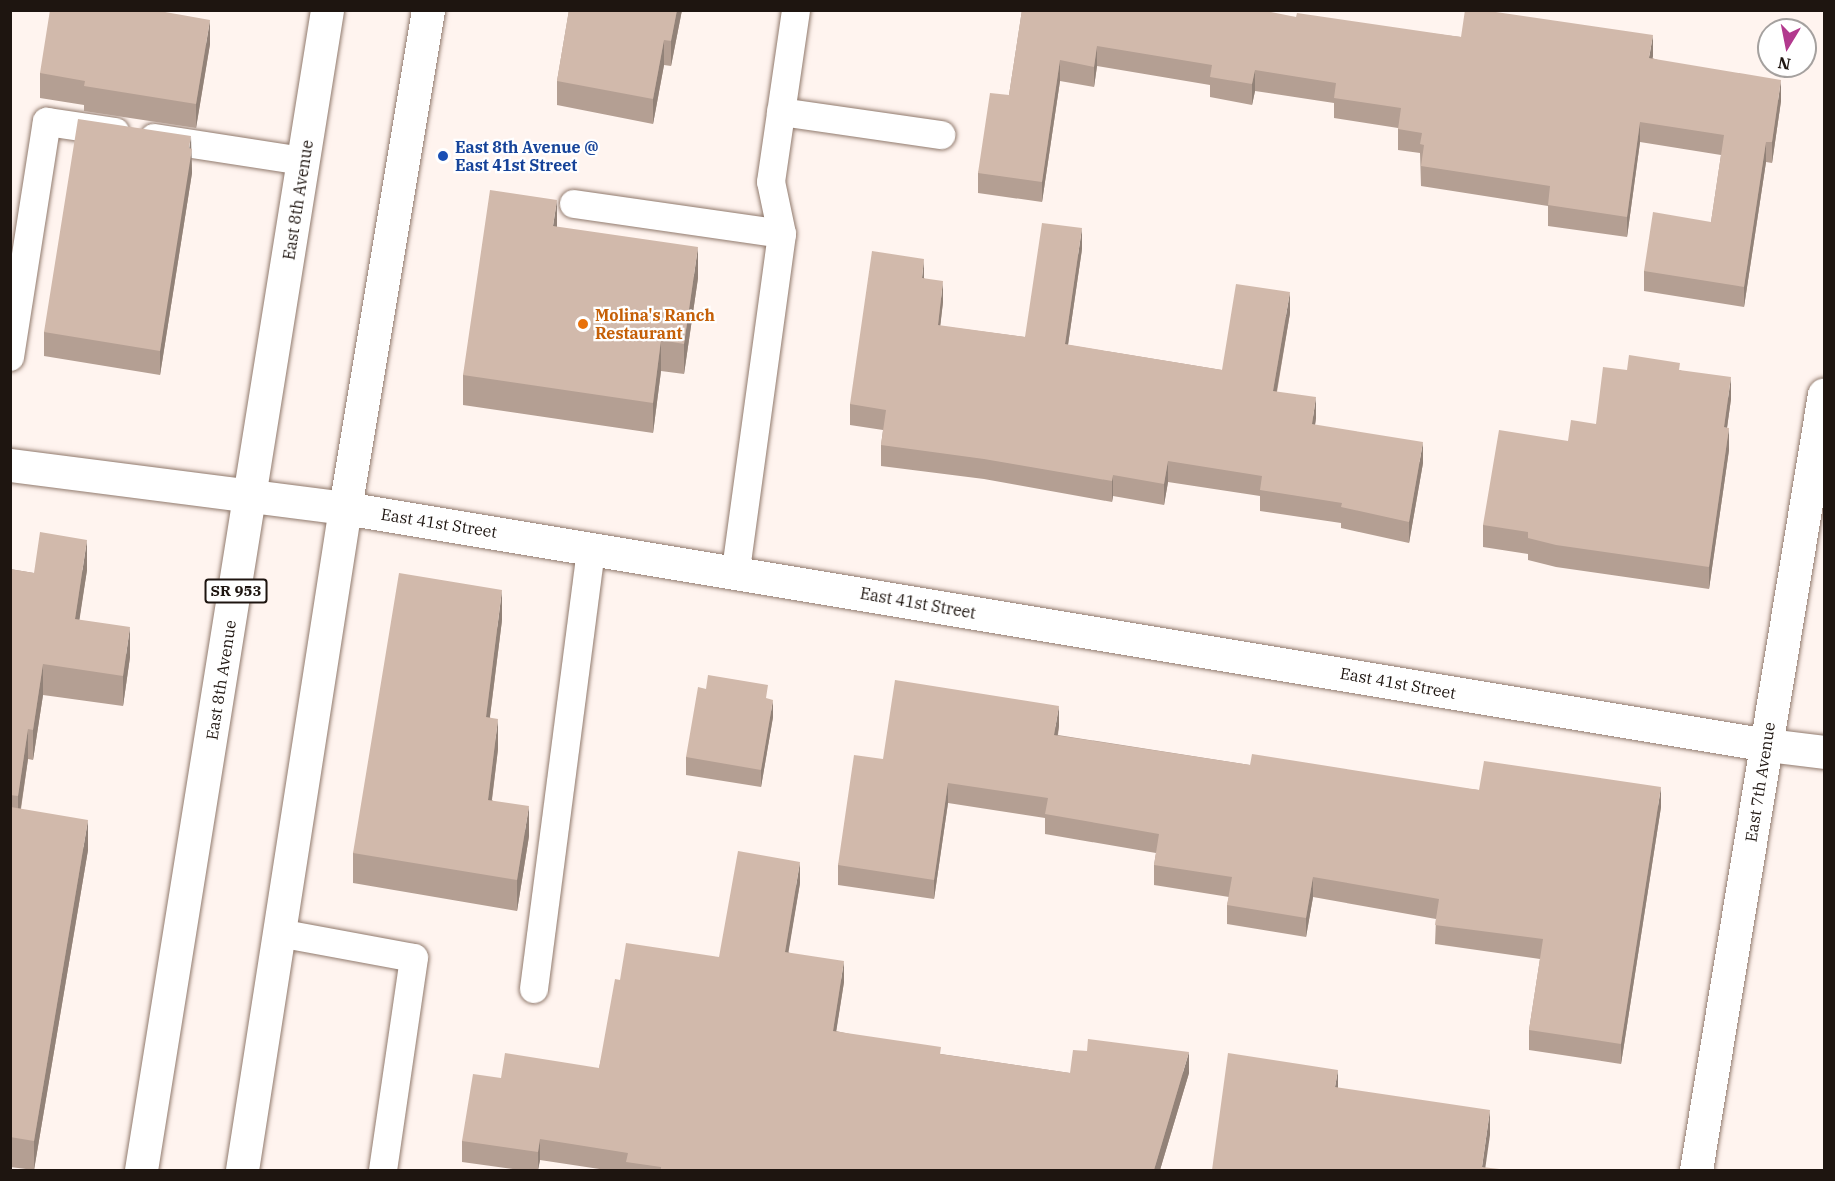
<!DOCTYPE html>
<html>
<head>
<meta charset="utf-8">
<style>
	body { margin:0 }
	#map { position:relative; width:1835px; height:1181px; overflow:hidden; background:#fff4ef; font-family:"IBM Plex Serif",serif }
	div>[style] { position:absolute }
	.roads { filter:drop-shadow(0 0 2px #917a6d) drop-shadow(0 0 2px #917a6d) }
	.service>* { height:28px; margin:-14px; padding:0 14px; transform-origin:14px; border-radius:14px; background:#fff }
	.minor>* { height:33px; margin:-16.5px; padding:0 16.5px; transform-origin:16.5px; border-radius:16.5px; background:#fff }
	.tertiary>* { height:33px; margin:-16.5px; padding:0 16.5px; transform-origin:16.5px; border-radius:16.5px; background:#fff }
	.primary>* { height:33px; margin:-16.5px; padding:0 16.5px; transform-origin:16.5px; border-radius:16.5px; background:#fff }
	.wall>* { inset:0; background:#b49f93 }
	.shaded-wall>* { inset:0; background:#928278 }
	.building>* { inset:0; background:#d1b9ab }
	.dots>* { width:16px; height:16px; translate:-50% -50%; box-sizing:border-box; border:3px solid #fff; border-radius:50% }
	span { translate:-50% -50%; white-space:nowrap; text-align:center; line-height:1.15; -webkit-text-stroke:4.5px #fff; paint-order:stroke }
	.shield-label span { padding:2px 4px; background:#fff; border:2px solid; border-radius:4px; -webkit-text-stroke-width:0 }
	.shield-label { font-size:15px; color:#1e1510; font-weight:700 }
	.transit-label { font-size:16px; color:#164399; font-weight:700 }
	.left { translate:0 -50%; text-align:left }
	.street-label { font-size:16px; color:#1e1510 }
	.food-label { font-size:16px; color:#c56008; font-weight:700 }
	.frame { position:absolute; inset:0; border:12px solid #1e1510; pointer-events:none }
	.north { position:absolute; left:1757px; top:18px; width:60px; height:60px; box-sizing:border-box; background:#fff; border:2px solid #a5a19f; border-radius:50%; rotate:190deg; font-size:16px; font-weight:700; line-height:24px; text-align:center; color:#1e1510 }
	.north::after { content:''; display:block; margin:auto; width:21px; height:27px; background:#b2398e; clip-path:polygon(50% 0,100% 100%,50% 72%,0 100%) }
</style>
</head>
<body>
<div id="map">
	<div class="roads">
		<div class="service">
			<div style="left:781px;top:112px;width:162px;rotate:8.2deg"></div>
			<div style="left:154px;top:138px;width:151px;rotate:8.8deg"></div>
			<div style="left:574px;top:204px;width:210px;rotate:8.2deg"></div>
			<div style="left:782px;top:234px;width:341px;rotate:97.8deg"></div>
			<div style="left:782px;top:234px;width:53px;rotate:-101.9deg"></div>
			<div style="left:771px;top:182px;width:174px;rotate:-81.7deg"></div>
			<div style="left:10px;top:357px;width:238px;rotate:-81.1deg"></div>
			<div style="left:47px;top:122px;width:69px;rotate:8.4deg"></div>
			<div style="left:279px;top:933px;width:137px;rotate:10.5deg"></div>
			<div style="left:414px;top:958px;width:214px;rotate:98.3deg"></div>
			<div style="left:534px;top:989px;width:445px;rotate:-82.6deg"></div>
		</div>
		<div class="minor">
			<div style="left:1696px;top:1170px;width:786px;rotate:-80.63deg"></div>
		</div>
		<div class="tertiary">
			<div style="left:10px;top:465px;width:338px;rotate:7.3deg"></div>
			<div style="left:345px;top:508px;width:1442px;rotate:9.46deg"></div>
			<div style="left:1767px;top:745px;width:57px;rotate:7deg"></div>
		</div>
		<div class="primary">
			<div style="left:141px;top:1170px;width:1175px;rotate:-80.89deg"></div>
			<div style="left:242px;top:1170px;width:670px;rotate:-81.16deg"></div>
			<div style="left:345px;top:508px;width:505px;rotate:-80.54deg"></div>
		</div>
	</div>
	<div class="wall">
		<div style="clip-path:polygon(569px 10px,682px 10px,671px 66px,664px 65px,653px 124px,557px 105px,557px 81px)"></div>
		<div style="clip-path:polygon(1022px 10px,1296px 17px,1461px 37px,1653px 56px,1652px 58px,1781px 101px,1772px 163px,1766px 162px,1744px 307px,1644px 291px,1644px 271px,1711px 222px,1721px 155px,1640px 142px,1627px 237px,1548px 226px,1548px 206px,1421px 186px,1420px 153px,1398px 150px,1398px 128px,1334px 118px,1334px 103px,1255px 91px,1252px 105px,1210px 97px,1210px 85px,1097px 66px,1094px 87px,1060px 81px,1042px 202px,978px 193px,978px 173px,1009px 95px)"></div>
		<div style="clip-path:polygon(210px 44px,196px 128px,84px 111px,84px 105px,40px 98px,40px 73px)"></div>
		<div style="clip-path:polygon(191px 149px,192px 173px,160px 375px,44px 356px,44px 332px)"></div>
		<div style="clip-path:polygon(557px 227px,698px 278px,684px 374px,661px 371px,653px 433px,463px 405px,463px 375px)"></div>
		<div style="clip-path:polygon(1082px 249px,1068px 345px,1222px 370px,1290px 313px,1277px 392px,1316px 418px,1315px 425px,1423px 463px,1409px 543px,1341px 528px,1341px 523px,1260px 511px,1260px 496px,1168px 482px,1164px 505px,1113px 496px,1112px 502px,984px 479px,881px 466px,881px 445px,883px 430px,850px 425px,850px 404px,924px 278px,943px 302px,940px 326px,1025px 337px)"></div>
		<div style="clip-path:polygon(1680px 370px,1731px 399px,1727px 428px,1729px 450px,1709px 589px,1556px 567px,1528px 560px,1528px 554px,1483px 547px,1483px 525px,1568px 441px,1596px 424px)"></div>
		<div style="clip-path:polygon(10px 569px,34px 573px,87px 570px,79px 620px,130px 657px,123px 706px,43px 695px,33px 760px,28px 759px,21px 809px,88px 850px,34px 1170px,10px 1167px)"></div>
		<div style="clip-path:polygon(502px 620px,490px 717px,498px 749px,492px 800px,529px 836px,517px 911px,353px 883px,353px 853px)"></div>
		<div style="clip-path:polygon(768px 699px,773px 717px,761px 787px,686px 775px,686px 757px)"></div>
		<div style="clip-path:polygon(1059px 726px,1058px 735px,1250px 765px,1479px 790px,1661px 807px,1621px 1064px,1529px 1050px,1529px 1030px,1540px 959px,1435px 944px,1436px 919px,1313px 897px,1306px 937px,1227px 924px,1227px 905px,1229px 897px,1154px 885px,1154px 865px,1156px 853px,1045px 834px,1045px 818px,948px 803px,934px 899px,838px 885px,838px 865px,883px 759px)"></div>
		<div style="clip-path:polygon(800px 883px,788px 952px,844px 982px,836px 1031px,941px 1054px,1070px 1073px,1189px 1073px,1160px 1170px,606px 1170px,540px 1160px,538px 1170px,520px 1170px,462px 1162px,462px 1141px,501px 1078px,599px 1068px,620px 980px,719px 957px)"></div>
	</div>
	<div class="shaded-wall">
		<div style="clip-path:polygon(677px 10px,682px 10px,671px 66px,671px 41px)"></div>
		<div style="clip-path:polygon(210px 20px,210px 44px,196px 128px,196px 104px)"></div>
		<div style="clip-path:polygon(1653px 35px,1653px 56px,1649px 78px,1649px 58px)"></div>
		<div style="clip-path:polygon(664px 40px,664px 65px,653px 124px,653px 99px)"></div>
		<div style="clip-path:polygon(1097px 46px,1097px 66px,1094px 87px,1094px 67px)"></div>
		<div style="clip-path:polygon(1060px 60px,1060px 81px,1042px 202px,1042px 182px)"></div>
		<div style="clip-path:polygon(1255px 70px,1255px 91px,1252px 105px,1252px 84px)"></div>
		<div style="clip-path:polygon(1781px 80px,1781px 101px,1772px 163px,1772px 142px)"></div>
		<div style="clip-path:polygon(1640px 122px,1640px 142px,1627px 237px,1627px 217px)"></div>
		<div style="clip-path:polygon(191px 136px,192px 173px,160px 375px,160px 351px)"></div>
		<div style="clip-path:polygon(1766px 142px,1766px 162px,1744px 307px,1744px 287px)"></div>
		<div style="clip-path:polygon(557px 200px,557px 230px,553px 226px)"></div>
		<div style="clip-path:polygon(1082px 228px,1082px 249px,1065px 365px,1065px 344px)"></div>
		<div style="clip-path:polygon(698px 247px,698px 278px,684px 374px,684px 344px)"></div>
		<div style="clip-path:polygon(924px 259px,924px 280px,922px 278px)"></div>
		<div style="clip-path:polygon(943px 281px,943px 302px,938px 346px,938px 325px)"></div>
		<div style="clip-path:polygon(1290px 292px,1290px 313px,1273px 412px,1273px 391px)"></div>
		<div style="clip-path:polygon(661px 340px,661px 371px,653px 433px,653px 403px)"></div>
		<div style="clip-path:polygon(1731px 377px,1731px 399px,1724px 449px,1724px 427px)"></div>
		<div style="clip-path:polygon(1316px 397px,1316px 418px,1312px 445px,1312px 424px)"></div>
		<div style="clip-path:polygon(1729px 428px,1729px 450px,1709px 589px,1709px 567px)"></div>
		<div style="clip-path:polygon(1423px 442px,1423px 463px,1409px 543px,1409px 522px)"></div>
		<div style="clip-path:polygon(1168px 461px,1168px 482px,1164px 505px,1164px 484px)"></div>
		<div style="clip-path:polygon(1113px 475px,1113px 496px,1112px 502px,1112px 481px)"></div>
		<div style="clip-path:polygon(87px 540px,87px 570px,75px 649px,75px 619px)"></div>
		<div style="clip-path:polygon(502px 590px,502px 620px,486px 747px,486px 717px)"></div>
		<div style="clip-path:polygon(130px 627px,130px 657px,123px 706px,123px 676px)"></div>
		<div style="clip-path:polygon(43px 664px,43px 695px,33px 760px,33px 730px)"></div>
		<div style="clip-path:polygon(773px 700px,773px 717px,761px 787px,761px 770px)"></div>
		<div style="clip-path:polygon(1059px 706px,1059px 726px,1054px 755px,1054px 735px)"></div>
		<div style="clip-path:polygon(498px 719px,498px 749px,488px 830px,488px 800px)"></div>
		<div style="clip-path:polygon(28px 729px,28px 759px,18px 826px,18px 796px)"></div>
		<div style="clip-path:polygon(948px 783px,948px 803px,934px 899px,934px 880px)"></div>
		<div style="clip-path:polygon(1661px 787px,1661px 807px,1621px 1064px,1621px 1044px)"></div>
		<div style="clip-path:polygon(529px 806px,529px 836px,517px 911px,517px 880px)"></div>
		<div style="clip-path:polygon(88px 820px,88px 850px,34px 1170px,34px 1141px)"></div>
		<div style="clip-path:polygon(800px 862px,800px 883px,785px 973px,785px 952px)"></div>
		<div style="clip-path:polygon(1313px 877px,1313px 897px,1306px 937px,1306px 918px)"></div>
		<div style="clip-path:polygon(844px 961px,844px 982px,833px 1052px,833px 1031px)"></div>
		<div style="clip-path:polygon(1189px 1052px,1189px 1073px,1160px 1170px,1154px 1170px)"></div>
		<div style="clip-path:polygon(1338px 1070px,1338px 1095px,1335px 1087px)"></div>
		<div style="clip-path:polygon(1490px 1110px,1490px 1135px,1485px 1170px,1482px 1167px)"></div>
		<div style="clip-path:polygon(540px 1139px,540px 1160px,538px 1170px,538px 1152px)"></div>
	</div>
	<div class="building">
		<div style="clip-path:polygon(50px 10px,154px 10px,210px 20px,196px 104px,84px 86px,85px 81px,40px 73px)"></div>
		<div style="clip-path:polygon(569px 10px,677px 10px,671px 41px,664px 40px,653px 99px,557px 81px)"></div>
		<div style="clip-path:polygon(1022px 10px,1261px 10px,1296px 17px,1297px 13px,1461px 37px,1465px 10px,1482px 10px,1653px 35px,1649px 58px,1781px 80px,1772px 142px,1766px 142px,1744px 287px,1644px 271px,1653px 212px,1711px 222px,1724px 135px,1640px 122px,1627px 217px,1548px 205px,1550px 186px,1421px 166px,1424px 145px,1420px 144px,1422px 133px,1398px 129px,1401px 108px,1334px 98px,1336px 83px,1255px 70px,1252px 84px,1210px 77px,1212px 65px,1097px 46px,1094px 67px,1060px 60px,1042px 182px,978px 173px,990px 93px,1009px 95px)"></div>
		<div style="clip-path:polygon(78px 119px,191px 136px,189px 148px,192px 149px,160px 351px,44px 332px)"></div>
		<div style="clip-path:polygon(490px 190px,557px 200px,553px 226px,698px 247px,684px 344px,661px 340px,653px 403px,463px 375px)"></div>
		<div style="clip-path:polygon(1042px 223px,1082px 228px,1065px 344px,1222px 370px,1236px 284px,1290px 292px,1273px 391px,1316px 397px,1312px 424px,1423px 442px,1409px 522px,1341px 507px,1342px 503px,1260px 490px,1262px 476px,1168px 461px,1164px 484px,1113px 475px,1112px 481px,984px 459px,881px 445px,886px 410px,850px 404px,872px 251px,924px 259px,922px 278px,943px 281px,938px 325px,1025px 337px)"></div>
		<div style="clip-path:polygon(1629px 355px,1680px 363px,1679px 370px,1731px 377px,1724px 427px,1729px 428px,1709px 567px,1556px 545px,1528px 538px,1528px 532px,1483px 525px,1499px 430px,1568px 441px,1571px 420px,1596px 424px,1603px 367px,1627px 370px)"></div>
		<div style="clip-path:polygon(40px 532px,87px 540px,75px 619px,130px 627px,123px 676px,43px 664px,33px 730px,28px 729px,18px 796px,10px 795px,10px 569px,34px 573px)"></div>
		<div style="clip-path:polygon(399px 573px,502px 590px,486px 717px,498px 719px,488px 800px,529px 806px,517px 880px,353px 853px)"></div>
		<div style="clip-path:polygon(708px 675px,768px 685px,766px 698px,773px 700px,761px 770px,686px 757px,698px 687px,706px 689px)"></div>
		<div style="clip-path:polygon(895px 680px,1059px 706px,1054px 735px,1250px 765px,1252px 754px,1479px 790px,1484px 761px,1661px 787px,1621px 1044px,1529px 1030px,1543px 939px,1435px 925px,1439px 899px,1313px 877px,1306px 918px,1227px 905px,1232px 877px,1154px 865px,1159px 834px,1045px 814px,1048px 798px,948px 783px,934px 880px,838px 865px,854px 755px,883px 759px)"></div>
		<div style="clip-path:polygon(11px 807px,88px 820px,34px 1141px,10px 1137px)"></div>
		<div style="clip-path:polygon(738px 851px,800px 862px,785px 952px,844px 961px,833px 1031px,941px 1047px,940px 1054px,1070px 1073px,1073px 1050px,1087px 1051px,1088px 1039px,1189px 1052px,1154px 1170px,661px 1170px,661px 1167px,626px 1162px,628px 1153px,540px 1139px,538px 1152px,462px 1141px,473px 1074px,501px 1078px,505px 1053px,599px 1068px,615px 979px,620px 980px,626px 943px,719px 957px)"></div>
		<div style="clip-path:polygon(1228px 1053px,1338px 1070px,1335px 1087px,1490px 1110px,1482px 1167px,1508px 1170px,1212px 1170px)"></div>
	</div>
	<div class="dots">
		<div style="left:443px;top:156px;background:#1a4fb4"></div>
		<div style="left:583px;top:324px;background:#e8710a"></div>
	</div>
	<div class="shield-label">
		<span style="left:236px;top:591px">SR 953</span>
	</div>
	<div class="transit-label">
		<span class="left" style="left:455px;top:156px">East 8th Avenue @<br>East 41st Street</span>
	</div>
	<div class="street-label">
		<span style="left:298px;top:200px;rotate:-81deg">East 8th Avenue</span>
		<span style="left:439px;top:523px;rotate:9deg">East 41st Street</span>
		<span style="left:918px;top:603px;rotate:10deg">East 41st Street</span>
		<span style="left:221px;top:680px;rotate:-81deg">East 8th Avenue</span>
		<span style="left:1398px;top:683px;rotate:10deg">East 41st Street</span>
		<span style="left:1760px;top:782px;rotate:-81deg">East 7th Avenue</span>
	</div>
	<div class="food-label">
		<span class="left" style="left:595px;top:324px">Molina's Ranch<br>Restaurant</span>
	</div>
	<div class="frame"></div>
	<div class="north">N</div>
</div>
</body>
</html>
